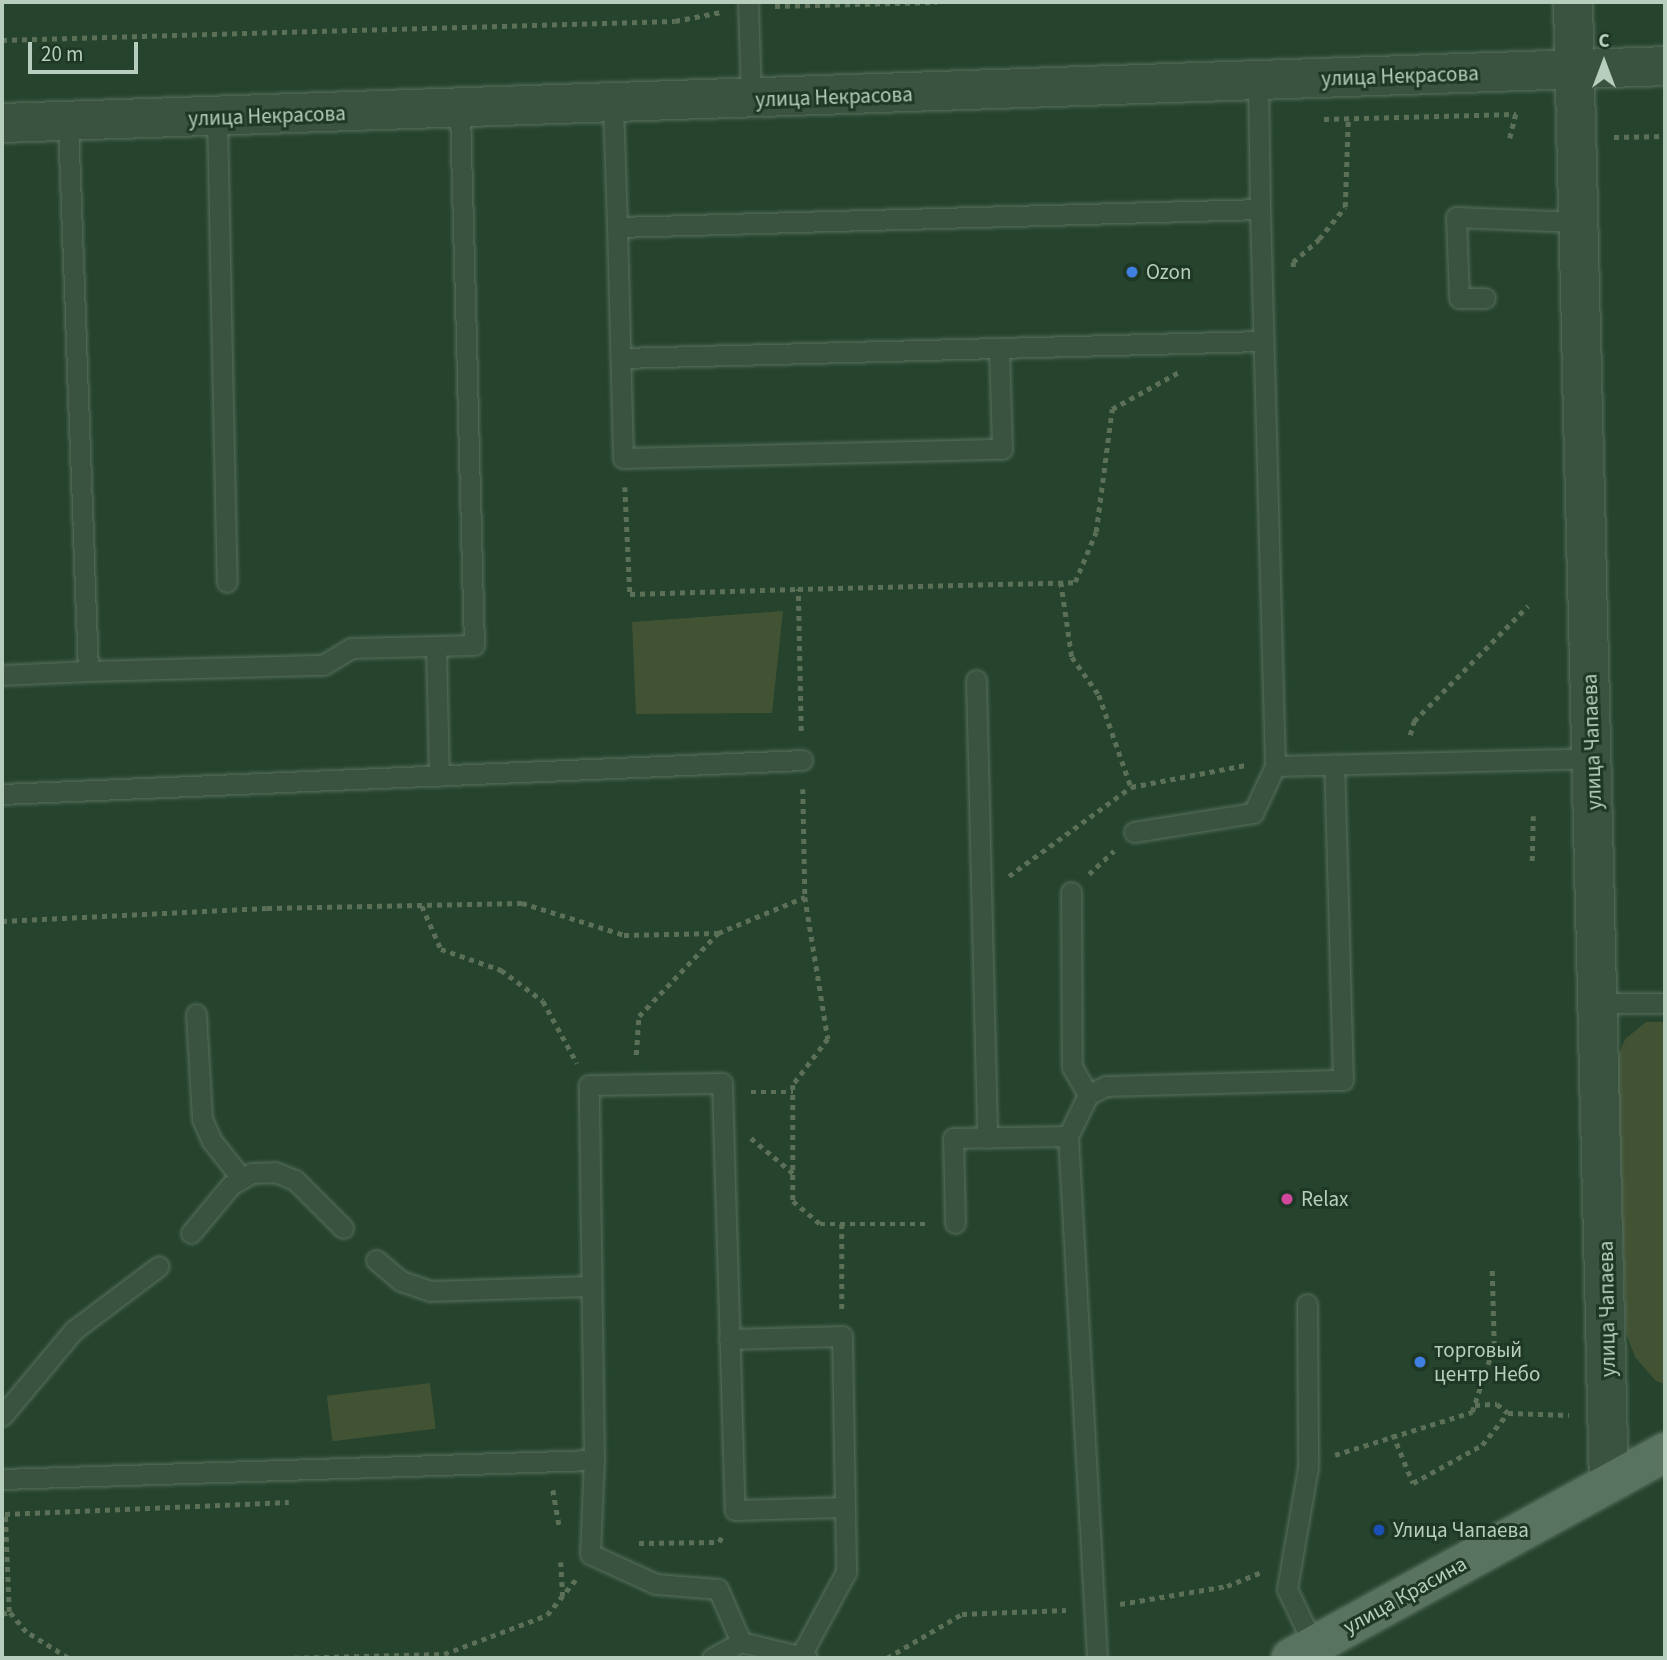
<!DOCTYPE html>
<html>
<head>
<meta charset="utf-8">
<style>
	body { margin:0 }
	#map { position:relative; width:1667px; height:1660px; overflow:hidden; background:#25432d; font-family:"Source Sans 3",sans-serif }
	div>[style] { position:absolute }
	.green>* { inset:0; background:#425334; transform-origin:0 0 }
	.path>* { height:4.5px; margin-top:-2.25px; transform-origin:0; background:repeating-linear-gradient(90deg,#5b7057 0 5px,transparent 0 10px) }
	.roads { filter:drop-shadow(0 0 2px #58705e) drop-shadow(0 0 2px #58705e) }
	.service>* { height:19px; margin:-9.5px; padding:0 9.5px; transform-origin:9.5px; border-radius:9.5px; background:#3a5340 }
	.minor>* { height:38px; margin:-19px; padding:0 19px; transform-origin:19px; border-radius:19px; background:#3a5340 }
	.tertiary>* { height:38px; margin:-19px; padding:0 19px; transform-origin:19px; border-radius:19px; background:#3a5340 }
	.primary>* { height:38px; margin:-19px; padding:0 19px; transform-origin:19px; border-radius:19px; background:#58735f }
	.dots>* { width:19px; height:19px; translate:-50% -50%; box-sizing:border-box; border:4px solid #1e3825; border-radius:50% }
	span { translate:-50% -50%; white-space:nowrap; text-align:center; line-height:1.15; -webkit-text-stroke:6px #1e3825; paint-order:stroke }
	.street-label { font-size:21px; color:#b7cdbd }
	.poi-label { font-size:21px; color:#b7cdbd }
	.left { translate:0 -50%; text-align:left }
	.frame { position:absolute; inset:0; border:4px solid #b7cdbd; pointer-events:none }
	.north { position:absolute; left:1569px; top:28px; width:70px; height:70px; -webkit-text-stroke:5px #1e3825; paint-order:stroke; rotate:0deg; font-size:19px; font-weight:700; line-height:28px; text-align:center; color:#b7cdbd }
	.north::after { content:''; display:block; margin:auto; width:24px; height:32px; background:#b7cdbd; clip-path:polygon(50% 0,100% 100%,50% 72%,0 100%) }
	.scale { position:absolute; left:28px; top:42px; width:110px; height:32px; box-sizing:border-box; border:4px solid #b7cdbd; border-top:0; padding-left:9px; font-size:21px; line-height:24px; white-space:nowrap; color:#b7cdbd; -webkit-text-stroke:5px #1e3825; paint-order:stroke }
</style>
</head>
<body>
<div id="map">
	<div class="green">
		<div style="clip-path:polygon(783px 611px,772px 713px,636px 714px,632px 622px)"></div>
		<div style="clip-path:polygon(1646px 1022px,1665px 1022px,1665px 1384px,1656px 1381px,1635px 1357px,1626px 1333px,1617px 1059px,1625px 1039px)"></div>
		<div style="left:430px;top:1383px;width:46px;height:104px;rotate:83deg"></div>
	</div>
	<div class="path">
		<div style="left:775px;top:6px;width:162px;rotate:-1.4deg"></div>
		<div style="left:2px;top:40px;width:673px;rotate:-1.62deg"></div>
		<div style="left:675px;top:21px;width:47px;rotate:-11.1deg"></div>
		<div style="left:1324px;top:119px;width:192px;rotate:-1.5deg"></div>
		<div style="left:1516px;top:114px;width:25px;rotate:104deg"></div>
		<div style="left:1614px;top:137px;width:51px;rotate:-1.1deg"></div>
		<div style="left:1293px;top:267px;width:5px;rotate:-90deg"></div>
		<div style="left:1293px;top:262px;width:35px;rotate:-41deg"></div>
		<div style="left:1319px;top:239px;width:41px;rotate:-50.9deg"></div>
		<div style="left:1345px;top:207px;width:88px;rotate:-88deg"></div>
		<div style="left:625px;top:487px;width:107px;rotate:87.3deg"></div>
		<div style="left:630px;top:594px;width:168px;rotate:-1.7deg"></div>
		<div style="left:1061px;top:582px;width:76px;rotate:81.7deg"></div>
		<div style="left:1072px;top:657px;width:47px;rotate:54.6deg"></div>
		<div style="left:1099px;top:695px;width:97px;rotate:70.8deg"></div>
		<div style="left:801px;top:731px;width:142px;rotate:-91.2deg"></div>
		<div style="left:798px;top:589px;width:277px;rotate:-1.4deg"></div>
		<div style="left:1075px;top:582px;width:54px;rotate:-67.2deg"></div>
		<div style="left:1096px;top:532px;width:124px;rotate:-82.6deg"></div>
		<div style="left:1112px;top:409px;width:77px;rotate:-28.9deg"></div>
		<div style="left:1410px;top:735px;width:15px;rotate:-74deg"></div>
		<div style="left:1414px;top:721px;width:162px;rotate:-45.3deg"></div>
		<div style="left:803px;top:789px;width:108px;rotate:88.9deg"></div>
		<div style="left:805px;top:897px;width:144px;rotate:80.8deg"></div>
		<div style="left:828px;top:1039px;width:58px;rotate:127.3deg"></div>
		<div style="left:793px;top:1085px;width:116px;rotate:90deg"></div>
		<div style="left:793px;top:1201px;width:35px;rotate:40deg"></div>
		<div style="left:820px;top:1224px;width:108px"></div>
		<div style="left:1532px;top:861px;width:45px;rotate:-88.7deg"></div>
		<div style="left:1089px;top:874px;width:34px;rotate:-43deg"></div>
		<div style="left:1009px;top:876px;width:151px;rotate:-36.1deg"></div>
		<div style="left:1131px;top:787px;width:117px;rotate:-10.8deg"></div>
		<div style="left:422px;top:906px;width:47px;rotate:66.2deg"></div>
		<div style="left:441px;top:949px;width:64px;rotate:19.3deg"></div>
		<div style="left:501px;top:970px;width:52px;rotate:36.4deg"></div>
		<div style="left:543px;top:1001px;width:71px;rotate:61.3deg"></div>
		<div style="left:2px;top:921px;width:265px;rotate:-2.8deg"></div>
		<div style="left:267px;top:908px;width:255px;rotate:-1.1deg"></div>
		<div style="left:522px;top:903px;width:107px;rotate:17.4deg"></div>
		<div style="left:624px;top:935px;width:94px;rotate:-1.2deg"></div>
		<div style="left:636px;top:1055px;width:39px;rotate:-86deg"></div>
		<div style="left:639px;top:1016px;width:115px;rotate:-46.4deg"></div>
		<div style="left:718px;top:933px;width:94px;rotate:-22.5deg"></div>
		<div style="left:751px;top:1092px;width:42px"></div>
		<div style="left:751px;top:1138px;width:55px;rotate:39.8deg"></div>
		<div style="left:842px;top:1224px;width:86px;rotate:90deg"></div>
		<div style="left:1475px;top:1405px;width:22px;rotate:-3deg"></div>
		<div style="left:1497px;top:1404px;width:14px;rotate:39deg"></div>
		<div style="left:1508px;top:1413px;width:61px;rotate:1.9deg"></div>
		<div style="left:1393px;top:1434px;width:53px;rotate:67.8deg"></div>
		<div style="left:1413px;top:1483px;width:79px;rotate:-28.8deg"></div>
		<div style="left:1482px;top:1445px;width:41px;rotate:-50.9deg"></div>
		<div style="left:1335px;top:1455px;width:144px;rotate:-17.4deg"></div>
		<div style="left:1472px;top:1412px;width:70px;rotate:-71.6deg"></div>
		<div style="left:1494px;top:1346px;width:76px;rotate:-91.5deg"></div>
		<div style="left:553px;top:1490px;width:40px;rotate:80deg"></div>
		<div style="left:639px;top:1543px;width:80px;rotate:-0.7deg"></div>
		<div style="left:719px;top:1542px;width:9px;rotate:-63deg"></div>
		<div style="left:561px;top:1562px;width:34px;rotate:87deg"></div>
		<div style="left:1120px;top:1604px;width:109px;rotate:-9.5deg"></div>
		<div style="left:1227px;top:1586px;width:37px;rotate:-22deg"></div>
		<div style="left:2px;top:1614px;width:7px;rotate:-16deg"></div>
		<div style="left:68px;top:1658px;width:49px;rotate:-148.2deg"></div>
		<div style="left:26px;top:1632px;width:26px;rotate:-130deg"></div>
		<div style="left:9px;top:1612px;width:98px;rotate:-92.3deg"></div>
		<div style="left:5px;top:1514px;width:284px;rotate:-2.4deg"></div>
		<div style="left:284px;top:1658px;width:160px;rotate:-1.4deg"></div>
		<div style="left:444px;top:1654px;width:110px;rotate:-20.7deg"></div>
		<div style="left:547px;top:1615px;width:48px;rotate:-51deg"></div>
		<div style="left:887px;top:1658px;width:87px;rotate:-30.4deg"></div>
		<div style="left:962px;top:1614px;width:104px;rotate:-2.2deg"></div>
	</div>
	<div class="roads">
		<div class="service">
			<div style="left:748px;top:2px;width:98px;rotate:88.2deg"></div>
			<div style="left:613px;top:104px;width:123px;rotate:88.1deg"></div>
			<div style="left:617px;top:227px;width:643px;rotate:-1.6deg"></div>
			<div style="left:1260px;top:209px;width:128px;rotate:-90.9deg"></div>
			<div style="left:217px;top:118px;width:464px;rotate:88.8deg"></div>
			<div style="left:1260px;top:209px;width:557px;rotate:88.46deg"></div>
			<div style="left:1275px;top:766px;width:318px;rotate:-1.4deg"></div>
			<div style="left:617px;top:227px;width:231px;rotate:88.5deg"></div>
			<div style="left:623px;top:458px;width:379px;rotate:-1.4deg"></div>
			<div style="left:1002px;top:449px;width:101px;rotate:-91.7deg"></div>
			<div style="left:1485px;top:298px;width:26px;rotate:180deg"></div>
			<div style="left:1459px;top:298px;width:81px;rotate:-92.1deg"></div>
			<div style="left:1456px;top:217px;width:120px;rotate:2.4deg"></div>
			<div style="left:621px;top:358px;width:642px;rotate:-1.52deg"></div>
			<div style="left:436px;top:646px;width:130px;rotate:88.7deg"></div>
			<div style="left:88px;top:671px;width:235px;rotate:-1.5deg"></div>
			<div style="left:323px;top:665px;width:33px;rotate:-31deg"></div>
			<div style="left:351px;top:648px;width:123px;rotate:-1.4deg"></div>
			<div style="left:474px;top:645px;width:535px;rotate:-91.5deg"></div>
			<div style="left:2px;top:675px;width:86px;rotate:-2.7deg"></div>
			<div style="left:88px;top:671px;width:549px;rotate:-92.09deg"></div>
			<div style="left:976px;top:680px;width:458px;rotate:88.6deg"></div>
			<div style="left:2px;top:794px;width:801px;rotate:-2.43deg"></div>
			<div style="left:1134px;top:832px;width:121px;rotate:-9.1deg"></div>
			<div style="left:1253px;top:813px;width:52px;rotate:-64.9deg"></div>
			<div style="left:1071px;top:892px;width:175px;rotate:89.7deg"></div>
			<div style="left:1072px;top:1067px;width:32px;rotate:60deg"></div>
			<div style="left:1600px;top:1003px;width:65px"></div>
			<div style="left:196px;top:1014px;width:105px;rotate:86.7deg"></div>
			<div style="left:202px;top:1119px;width:24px;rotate:66deg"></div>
			<div style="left:212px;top:1141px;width:47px;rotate:51.9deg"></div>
			<div style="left:955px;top:1223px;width:85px;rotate:-91.3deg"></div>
			<div style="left:953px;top:1138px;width:115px;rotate:-1deg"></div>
			<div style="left:191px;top:1233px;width:62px;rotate:-50.2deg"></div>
			<div style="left:231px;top:1185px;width:24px;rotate:-30deg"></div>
			<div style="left:252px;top:1173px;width:23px;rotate:-2deg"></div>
			<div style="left:275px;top:1172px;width:22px;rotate:22deg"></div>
			<div style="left:295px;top:1180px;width:68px;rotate:45deg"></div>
			<div style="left:376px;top:1260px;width:33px;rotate:40deg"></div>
			<div style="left:401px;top:1281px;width:31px;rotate:19deg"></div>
			<div style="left:430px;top:1291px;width:159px;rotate:-1.8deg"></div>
			<div style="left:1307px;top:1304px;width:163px;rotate:89.6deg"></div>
			<div style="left:1308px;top:1467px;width:124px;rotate:99.8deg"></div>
			<div style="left:1287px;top:1589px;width:63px;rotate:64.7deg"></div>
			<div style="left:729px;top:1339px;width:113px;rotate:-1.5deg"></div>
			<div style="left:842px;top:1336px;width:236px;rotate:89deg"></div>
			<div style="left:846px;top:1572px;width:97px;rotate:118.4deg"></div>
			<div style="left:2px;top:1416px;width:112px;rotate:-50.1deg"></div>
			<div style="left:74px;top:1330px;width:106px;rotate:-37deg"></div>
			<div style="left:2px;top:1479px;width:592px;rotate:-1.84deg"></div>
			<div style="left:741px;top:1642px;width:58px;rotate:-113.5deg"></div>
			<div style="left:718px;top:1589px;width:62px;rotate:-175.4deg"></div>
			<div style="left:656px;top:1584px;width:72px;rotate:-155.6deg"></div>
			<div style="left:590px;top:1554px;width:94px;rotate:-87.6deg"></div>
			<div style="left:594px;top:1460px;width:375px;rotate:-90.8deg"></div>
			<div style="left:589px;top:1085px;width:133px;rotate:-0.9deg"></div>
			<div style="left:722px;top:1083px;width:427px;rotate:88.3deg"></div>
			<div style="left:735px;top:1510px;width:110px;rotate:-1.6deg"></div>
			<div style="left:712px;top:1658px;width:33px;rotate:-29deg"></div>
			<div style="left:741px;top:1642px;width:68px;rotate:13.6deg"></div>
			<div style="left:1097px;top:1658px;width:523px;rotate:-93.18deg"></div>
			<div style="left:1068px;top:1136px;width:46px;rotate:-64deg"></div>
			<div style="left:1088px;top:1095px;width:20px;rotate:-27deg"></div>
			<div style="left:1106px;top:1086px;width:237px;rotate:-1.5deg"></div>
			<div style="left:1343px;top:1080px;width:316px;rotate:-91.6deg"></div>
		</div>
		<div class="minor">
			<div style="left:1573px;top:2px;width:1480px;rotate:88.61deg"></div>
		</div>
		<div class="tertiary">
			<div style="left:2px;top:123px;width:1664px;rotate:-1.96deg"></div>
		</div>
		<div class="primary">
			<div style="left:1291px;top:1658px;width:427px;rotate:-28.8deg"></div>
		</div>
	</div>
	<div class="dots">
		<div style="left:1132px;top:272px;background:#3f7fe0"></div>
		<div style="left:1287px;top:1199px;background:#d1479c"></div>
		<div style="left:1420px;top:1362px;background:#3f7fe0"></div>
		<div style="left:1379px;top:1530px;background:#1a4fb4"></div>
	</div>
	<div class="street-label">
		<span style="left:1400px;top:76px;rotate:-2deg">улица Некрасова</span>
		<span style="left:834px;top:97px;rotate:-2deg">улица Некрасова</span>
		<span style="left:267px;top:116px;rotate:-2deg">улица Некрасова</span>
		<span style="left:1592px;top:742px;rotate:-92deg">улица Чапаева</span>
		<span style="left:1607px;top:1309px;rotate:-91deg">улица Чапаева</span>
		<span style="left:1405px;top:1595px;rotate:-29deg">улица Красина</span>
	</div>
	<div class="poi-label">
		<span class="left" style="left:1146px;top:272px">Ozon</span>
		<span class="left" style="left:1301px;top:1199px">Relax</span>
		<span class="left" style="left:1434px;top:1362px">торговый<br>центр Небо</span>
		<span class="left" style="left:1393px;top:1530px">Улица Чапаева</span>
	</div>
	<div class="frame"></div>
	<div class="north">С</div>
	<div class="scale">20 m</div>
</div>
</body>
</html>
